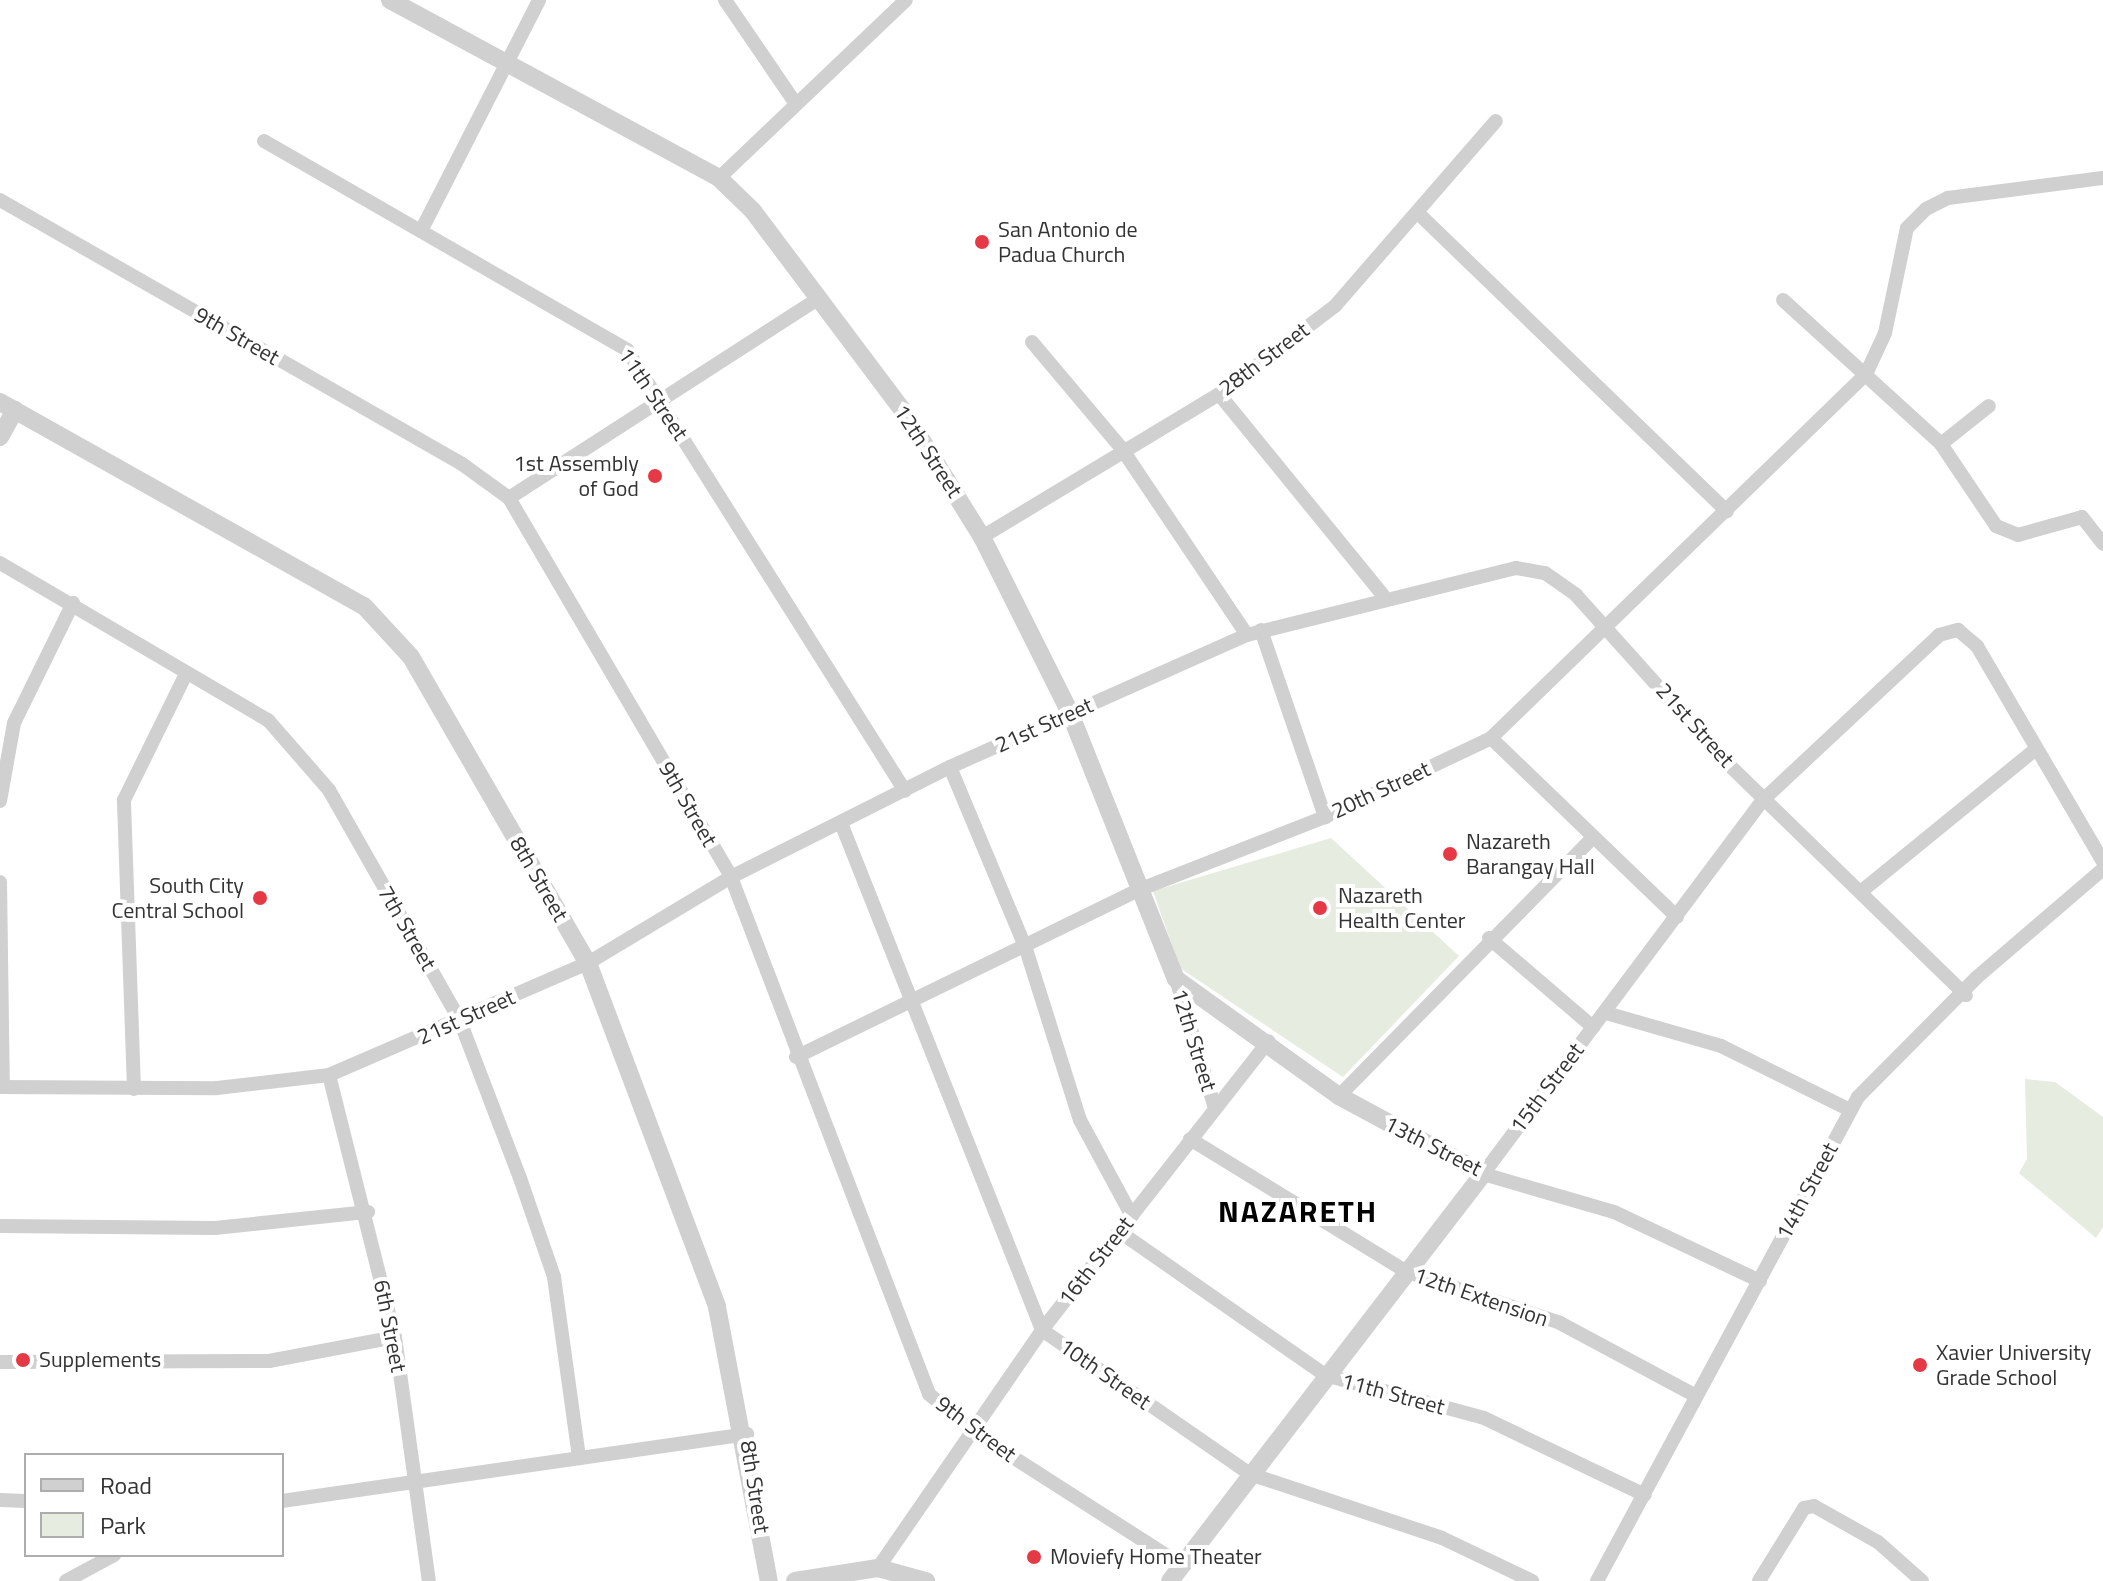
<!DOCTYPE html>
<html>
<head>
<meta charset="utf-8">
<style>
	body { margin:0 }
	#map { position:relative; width:2103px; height:1581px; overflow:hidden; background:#fff; font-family:"Titillium Web",sans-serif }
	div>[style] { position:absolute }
	.green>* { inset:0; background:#e6ecdf }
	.minor>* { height:14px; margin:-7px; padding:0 7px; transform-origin:7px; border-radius:7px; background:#d0d0d0 }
	.tertiary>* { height:18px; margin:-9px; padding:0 9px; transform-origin:9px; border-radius:9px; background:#d0d0d0 }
	.dots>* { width:22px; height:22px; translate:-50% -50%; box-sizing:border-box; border:4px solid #fff; border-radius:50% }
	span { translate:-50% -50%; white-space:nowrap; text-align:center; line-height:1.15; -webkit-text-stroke:8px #fff; paint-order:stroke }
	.poi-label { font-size:22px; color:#333 }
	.left { translate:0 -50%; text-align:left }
	.right { translate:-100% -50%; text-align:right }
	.street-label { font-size:22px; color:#333 }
	.district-label { font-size:30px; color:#000; font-weight:700; letter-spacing:2px }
	.legend { position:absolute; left:24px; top:1453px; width:260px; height:104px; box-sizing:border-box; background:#fff; border:2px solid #adadad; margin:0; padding:10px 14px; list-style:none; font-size:24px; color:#333 }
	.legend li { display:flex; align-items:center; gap:16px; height:40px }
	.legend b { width:40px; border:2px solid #adadad }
</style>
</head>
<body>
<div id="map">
	<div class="green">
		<div style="clip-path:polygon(1331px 838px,1459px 956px,1343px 1077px,1180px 968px,1153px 891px)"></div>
		<div style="clip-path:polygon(2025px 1079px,2055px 1082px,2103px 1117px,2103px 1227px,2096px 1238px,2019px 1173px,2027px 1159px)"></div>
	</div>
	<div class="minor">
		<div style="left:725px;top:0;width:126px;rotate:55.7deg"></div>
		<div style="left:264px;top:141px;width:419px;rotate:29.9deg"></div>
		<div style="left:627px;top:350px;width:521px;rotate:57.77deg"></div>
		<div style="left:719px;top:178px;width:258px;rotate:-43.6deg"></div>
		<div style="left:0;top:200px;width:532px;rotate:29.74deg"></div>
		<div style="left:462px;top:464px;width:58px;rotate:35.9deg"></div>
		<div style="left:509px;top:498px;width:439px;rotate:59.6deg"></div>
		<div style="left:731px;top:877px;width:554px;rotate:69.04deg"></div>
		<div style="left:929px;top:1394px;width:57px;rotate:40.7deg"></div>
		<div style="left:972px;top:1431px;width:250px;rotate:32.6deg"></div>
		<div style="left:1419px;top:214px;width:428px;rotate:44deg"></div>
		<div style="left:423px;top:227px;width:255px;rotate:-62.9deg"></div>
		<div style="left:1783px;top:300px;width:214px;rotate:42.3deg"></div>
		<div style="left:1941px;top:444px;width:99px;rotate:56.1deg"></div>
		<div style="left:1996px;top:526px;width:24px;rotate:22deg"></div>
		<div style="left:2018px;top:535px;width:66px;rotate:-15.7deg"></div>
		<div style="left:2082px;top:517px;width:34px;rotate:52deg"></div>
		<div style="left:1032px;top:342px;width:140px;rotate:49.9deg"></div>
		<div style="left:1122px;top:449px;width:224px;rotate:56.1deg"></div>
		<div style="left:1219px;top:394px;width:259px;rotate:50.8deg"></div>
		<div style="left:1941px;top:444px;width:61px;rotate:-38.4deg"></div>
		<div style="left:509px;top:498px;width:368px;rotate:-32.8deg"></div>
		<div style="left:982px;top:537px;width:277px;rotate:-31.1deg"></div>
		<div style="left:1219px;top:394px;width:146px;rotate:-37.2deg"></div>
		<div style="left:1335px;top:306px;width:245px;rotate:-49deg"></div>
		<div style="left:0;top:563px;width:311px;rotate:30.4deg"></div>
		<div style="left:268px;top:720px;width:93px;rotate:48.9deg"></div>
		<div style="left:329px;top:790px;width:266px;rotate:60.4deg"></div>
		<div style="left:460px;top:1021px;width:168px;rotate:69.1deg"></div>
		<div style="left:520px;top:1178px;width:105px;rotate:71deg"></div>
		<div style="left:554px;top:1277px;width:183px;rotate:82.1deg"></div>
		<div style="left:1261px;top:630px;width:198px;rotate:71.1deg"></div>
		<div style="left:1491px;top:738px;width:258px;rotate:43.9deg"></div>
		<div style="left:950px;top:767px;width:197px;rotate:67.3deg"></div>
		<div style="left:1026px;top:949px;width:179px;rotate:72.5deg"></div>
		<div style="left:1080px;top:1120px;width:109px;rotate:61.6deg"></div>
		<div style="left:0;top:801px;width:79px;rotate:-79.8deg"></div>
		<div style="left:14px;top:723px;width:134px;rotate:-63.8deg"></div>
		<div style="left:841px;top:823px;width:545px;rotate:68.37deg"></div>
		<div style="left:1042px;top:1330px;width:253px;rotate:34.7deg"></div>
		<div style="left:1250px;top:1474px;width:202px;rotate:18.4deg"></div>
		<div style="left:1442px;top:1538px;width:100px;rotate:25.5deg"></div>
		<div style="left:0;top:882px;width:205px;rotate:89.2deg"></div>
		<div style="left:1863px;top:890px;width:223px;rotate:-39.2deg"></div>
		<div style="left:1489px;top:938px;width:137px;rotate:40.6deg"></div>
		<div style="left:1176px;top:979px;width:135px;rotate:73.2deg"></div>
		<div style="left:1606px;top:1013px;width:120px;rotate:16deg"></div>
		<div style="left:1721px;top:1046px;width:144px;rotate:26.4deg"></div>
		<div style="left:796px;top:1057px;width:384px;rotate:-26deg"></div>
		<div style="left:1141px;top:889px;width:198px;rotate:-21.4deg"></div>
		<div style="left:1325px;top:817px;width:184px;rotate:-25.4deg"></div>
		<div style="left:1491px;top:738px;width:523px;rotate:-44.15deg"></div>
		<div style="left:1866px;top:374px;width:45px;rotate:-65.1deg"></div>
		<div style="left:1885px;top:333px;width:107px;rotate:-78.2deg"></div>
		<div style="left:1907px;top:228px;width:27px;rotate:-45deg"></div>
		<div style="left:1926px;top:209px;width:25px;rotate:-27deg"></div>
		<div style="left:1948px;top:198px;width:156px;rotate:-7.4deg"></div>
		<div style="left:329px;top:1075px;width:270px;rotate:75.9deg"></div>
		<div style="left:395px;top:1337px;width:246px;rotate:82.1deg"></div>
		<div style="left:0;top:1087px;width:217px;rotate:0.3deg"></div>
		<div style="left:217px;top:1088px;width:113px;rotate:-6.6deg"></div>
		<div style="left:329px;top:1075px;width:282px;rotate:-23.4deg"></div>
		<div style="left:588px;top:963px;width:167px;rotate:-31deg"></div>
		<div style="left:731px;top:877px;width:245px;rotate:-26.7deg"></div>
		<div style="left:950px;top:767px;width:325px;rotate:-24deg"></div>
		<div style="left:1247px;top:635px;width:277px;rotate:-14deg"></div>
		<div style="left:1516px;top:568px;width:29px;rotate:10deg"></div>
		<div style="left:1545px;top:573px;width:38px;rotate:35deg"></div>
		<div style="left:1576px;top:595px;width:223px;rotate:48.1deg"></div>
		<div style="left:1725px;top:761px;width:336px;rotate:44.2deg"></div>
		<div style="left:134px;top:1089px;width:289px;rotate:-92deg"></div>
		<div style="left:124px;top:800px;width:138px;rotate:-63.8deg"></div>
		<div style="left:1339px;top:1096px;width:359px;rotate:-45.5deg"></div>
		<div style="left:1190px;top:1139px;width:252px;rotate:31.5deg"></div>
		<div style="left:1405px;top:1271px;width:163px;rotate:18.5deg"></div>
		<div style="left:1560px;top:1323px;width:154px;rotate:28.2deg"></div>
		<div style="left:0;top:1226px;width:215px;rotate:0.5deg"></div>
		<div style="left:215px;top:1228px;width:154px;rotate:-6deg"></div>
		<div style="left:1120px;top:1232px;width:250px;rotate:34.9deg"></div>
		<div style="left:1325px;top:1375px;width:165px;rotate:15.1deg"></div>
		<div style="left:1484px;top:1418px;width:178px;rotate:25.6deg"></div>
		<div style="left:1760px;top:1281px;width:161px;rotate:-154.7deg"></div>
		<div style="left:1614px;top:1212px;width:136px;rotate:-163.8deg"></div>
		<div style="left:1483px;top:1174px;width:469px;rotate:-53.2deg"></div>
		<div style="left:1764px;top:799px;width:240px;rotate:-43.1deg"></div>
		<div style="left:1939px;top:635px;width:20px;rotate:-15deg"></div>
		<div style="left:1958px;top:630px;width:25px;rotate:40deg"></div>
		<div style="left:1977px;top:646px;width:250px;rotate:59.7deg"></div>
		<div style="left:0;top:1362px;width:269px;rotate:-0.2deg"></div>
		<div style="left:269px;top:1361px;width:128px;rotate:-10.8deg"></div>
		<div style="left:0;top:1500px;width:26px;rotate:2deg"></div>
		<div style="left:282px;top:1501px;width:470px;rotate:-8.2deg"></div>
		<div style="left:878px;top:1568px;width:289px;rotate:-55.4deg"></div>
		<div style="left:1042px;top:1330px;width:367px;rotate:-51.9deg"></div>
		<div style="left:66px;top:1581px;width:55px;rotate:-28.4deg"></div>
		<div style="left:1597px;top:1581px;width:550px;rotate:-61.66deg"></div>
		<div style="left:1858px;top:1097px;width:168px;rotate:-45.2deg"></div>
		<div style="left:1976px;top:978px;width:167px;rotate:-40.6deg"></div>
		<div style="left:1759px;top:1581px;width:86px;rotate:-58.3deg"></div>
		<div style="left:1804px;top:1508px;width:10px;rotate:-11deg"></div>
		<div style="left:1814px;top:1506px;width:73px;rotate:29.4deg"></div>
		<div style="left:1878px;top:1542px;width:59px;rotate:41.6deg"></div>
	</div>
	<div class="tertiary">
		<div style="left:390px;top:0;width:374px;rotate:28.4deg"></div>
		<div style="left:719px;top:178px;width:47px;rotate:44.1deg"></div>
		<div style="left:753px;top:211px;width:255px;rotate:53.1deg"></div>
		<div style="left:906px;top:415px;width:144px;rotate:58.1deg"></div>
		<div style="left:982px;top:537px;width:197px;rotate:63.4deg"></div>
		<div style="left:1070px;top:713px;width:286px;rotate:68.3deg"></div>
		<div style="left:1176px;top:979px;width:201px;rotate:35.7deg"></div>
		<div style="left:1339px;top:1096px;width:164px;rotate:28.4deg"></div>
		<div style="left:1483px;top:1174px;width:513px;rotate:127.56deg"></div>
		<div style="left:0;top:402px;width:417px;rotate:29.3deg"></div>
		<div style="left:364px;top:606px;width:69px;rotate:47.3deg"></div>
		<div style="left:411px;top:657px;width:354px;rotate:60deg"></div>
		<div style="left:588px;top:963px;width:367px;rotate:69.4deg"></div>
		<div style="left:717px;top:1307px;width:279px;rotate:79.3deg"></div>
		<div style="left:0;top:437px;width:31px;rotate:-61deg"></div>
		<div style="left:795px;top:1581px;width:84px;rotate:-8.9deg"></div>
		<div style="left:878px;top:1568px;width:50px;rotate:15.2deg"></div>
	</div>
	<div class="dots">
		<div style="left:982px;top:242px;background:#e63946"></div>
		<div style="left:655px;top:476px;background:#e63946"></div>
		<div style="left:1450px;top:854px;background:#e63946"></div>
		<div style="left:260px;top:898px;background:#e63946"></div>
		<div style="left:1320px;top:908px;background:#e63946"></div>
		<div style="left:23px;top:1360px;background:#e63946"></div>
		<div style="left:1920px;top:1365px;background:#e63946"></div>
		<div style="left:1034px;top:1557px;background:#e63946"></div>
	</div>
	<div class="poi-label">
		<span class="left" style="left:998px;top:242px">San Antonio de<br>Padua Church</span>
		<span class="right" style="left:639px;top:476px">1st Assembly<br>of God</span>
		<span class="left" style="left:1466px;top:854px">Nazareth<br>Barangay Hall</span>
		<span class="right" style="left:244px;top:898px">South City<br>Central School</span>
		<span class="left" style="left:1338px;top:908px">Nazareth<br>Health Center</span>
		<span class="left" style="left:1936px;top:1365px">Xavier University<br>Grade School</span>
		<span class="left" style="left:39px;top:1360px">Supplements</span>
		<span class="left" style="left:1050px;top:1557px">Moviefy Home Theater</span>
	</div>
	<div class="street-label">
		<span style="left:237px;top:336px;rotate:30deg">9th Street</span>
		<span style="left:1264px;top:359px;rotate:-37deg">28th Street</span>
		<span style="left:653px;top:394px;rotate:56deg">11th Street</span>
		<span style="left:928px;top:451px;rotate:57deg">12th Street</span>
		<span style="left:1044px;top:725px;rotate:-24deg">21st Street</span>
		<span style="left:1695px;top:725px;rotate:48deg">21st Street</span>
		<span style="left:1381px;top:790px;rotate:-25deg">20th Street</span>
		<span style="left:688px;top:804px;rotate:60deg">9th Street</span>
		<span style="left:539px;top:879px;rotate:60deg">8th Street</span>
		<span style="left:407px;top:928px;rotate:60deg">7th Street</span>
		<span style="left:466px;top:1017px;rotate:-24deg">21st Street</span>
		<span style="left:1194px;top:1040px;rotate:73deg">12th Street</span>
		<span style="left:1547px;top:1088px;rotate:-53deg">15th Street</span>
		<span style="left:1433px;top:1146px;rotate:27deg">13th Street</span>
		<span style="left:1807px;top:1191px;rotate:-62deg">14th Street</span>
		<span style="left:1096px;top:1261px;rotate:-52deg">16th Street</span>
		<span style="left:1481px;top:1297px;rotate:19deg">12th Extension</span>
		<span style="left:390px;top:1326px;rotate:79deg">6th Street</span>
		<span style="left:1105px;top:1374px;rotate:35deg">10th Street</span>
		<span style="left:1393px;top:1394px;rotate:15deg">11th Street</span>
		<span style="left:976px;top:1429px;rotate:37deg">9th Street</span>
		<span style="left:755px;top:1487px;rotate:81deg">8th Street</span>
	</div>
	<div class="district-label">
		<span style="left:1298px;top:1211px">NAZARETH</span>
	</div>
	<ul class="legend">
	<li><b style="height:10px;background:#d0d0d0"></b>Road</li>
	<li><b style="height:22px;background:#e6ecdf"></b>Park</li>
	</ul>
</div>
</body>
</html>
